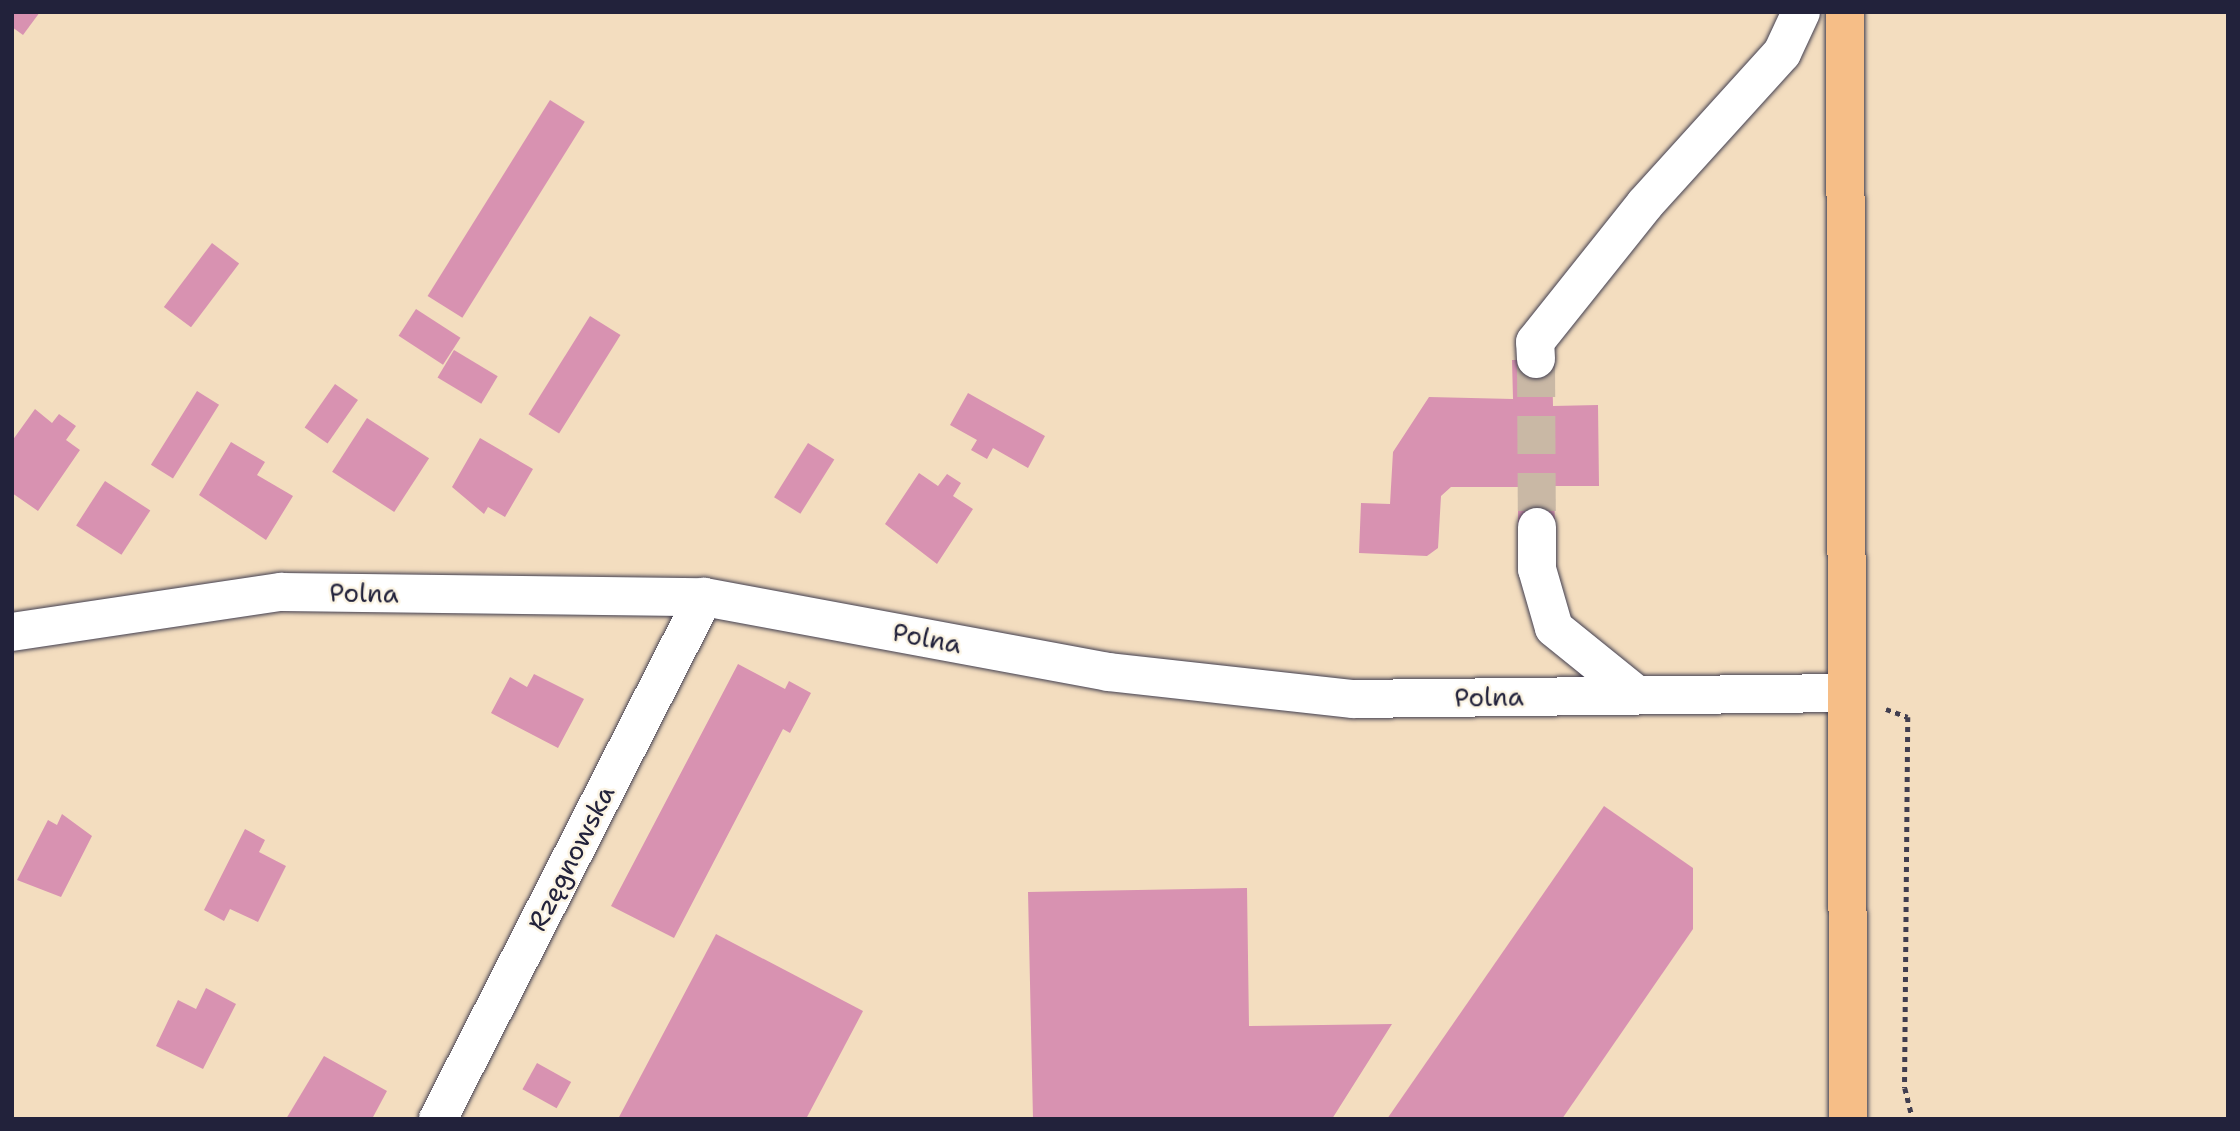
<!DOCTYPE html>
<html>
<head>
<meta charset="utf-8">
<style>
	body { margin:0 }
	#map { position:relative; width:2240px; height:1131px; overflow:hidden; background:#f3ddbf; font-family:"Shantell Sans",sans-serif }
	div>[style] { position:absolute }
	.building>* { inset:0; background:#d892b1; transform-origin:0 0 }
	.minor-tunnel>* { height:38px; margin-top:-19px; transform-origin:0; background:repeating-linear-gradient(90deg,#c9b8a5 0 38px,transparent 0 57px) }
	.path>* { height:4.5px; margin-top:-2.25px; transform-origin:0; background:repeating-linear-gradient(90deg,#413e4f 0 5px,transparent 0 10px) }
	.roads { filter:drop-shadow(0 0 2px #413e4f) drop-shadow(0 0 2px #413e4f) }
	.minor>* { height:38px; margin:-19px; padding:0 19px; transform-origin:19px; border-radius:19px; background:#fff }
	.major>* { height:38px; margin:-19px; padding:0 19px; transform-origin:19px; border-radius:19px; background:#f6be87 }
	span { translate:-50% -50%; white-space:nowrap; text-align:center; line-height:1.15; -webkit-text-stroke:5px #fcf5e5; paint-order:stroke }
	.street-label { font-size:26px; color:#22223b }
	.frame { position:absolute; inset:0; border:14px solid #22223b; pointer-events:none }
</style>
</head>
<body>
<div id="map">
	<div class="building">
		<div style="clip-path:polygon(12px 12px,40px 12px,23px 35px,12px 27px)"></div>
		<div style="left:550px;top:100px;width:41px;height:231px;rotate:32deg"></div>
		<div style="left:212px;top:243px;width:34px;height:80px;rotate:37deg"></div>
		<div style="left:416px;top:309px;width:53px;height:32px;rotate:33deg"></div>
		<div style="left:590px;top:316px;width:36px;height:116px;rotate:32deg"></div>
		<div style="left:454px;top:350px;width:51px;height:32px;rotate:31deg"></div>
		<div style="clip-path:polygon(1552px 359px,1553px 406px,1598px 405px,1599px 486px,1554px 486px,1555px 527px,1518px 528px,1518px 487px,1451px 487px,1441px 496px,1438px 548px,1427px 556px,1359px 553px,1361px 503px,1390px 504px,1393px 452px,1429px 397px,1513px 399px,1512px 360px)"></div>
		<div style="left:335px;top:384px;width:28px;height:53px;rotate:35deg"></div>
		<div style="left:197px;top:391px;width:26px;height:87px;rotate:32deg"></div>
		<div style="clip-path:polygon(968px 393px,1045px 436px,1028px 468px,993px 448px,987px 459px,971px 450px,977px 440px,950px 425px)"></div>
		<div style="clip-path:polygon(35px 409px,52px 423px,59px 414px,76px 426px,66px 440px,80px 450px,38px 511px,12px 493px,12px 441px)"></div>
		<div style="left:367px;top:418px;width:74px;height:64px;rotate:33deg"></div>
		<div style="clip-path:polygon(480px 438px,533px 469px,505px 517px,488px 507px,484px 514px,452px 487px)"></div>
		<div style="clip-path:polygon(231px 442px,265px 462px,257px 475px,293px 496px,266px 540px,199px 495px)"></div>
		<div style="left:808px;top:443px;width:31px;height:64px;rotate:32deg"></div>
		<div style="clip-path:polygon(919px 473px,938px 486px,947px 474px,961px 483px,953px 496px,973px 509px,937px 564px,885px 524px)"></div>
		<div style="left:105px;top:481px;width:54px;height:53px;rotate:33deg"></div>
		<div style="clip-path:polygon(738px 664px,785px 689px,789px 681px,811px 693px,790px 733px,783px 729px,674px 938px,611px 906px)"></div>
		<div style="clip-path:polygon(534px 674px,584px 699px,558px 748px,491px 713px,510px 677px,527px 687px)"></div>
		<div style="clip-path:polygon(1604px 806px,1693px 868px,1693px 929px,1562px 1119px,1387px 1119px)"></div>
		<div style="clip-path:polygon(62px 814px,92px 836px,61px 897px,17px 880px,48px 820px,57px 825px)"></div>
		<div style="clip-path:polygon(245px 829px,265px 840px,259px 852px,286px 866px,258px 922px,230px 909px,224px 921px,204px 910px)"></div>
		<div style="clip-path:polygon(1247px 888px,1249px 1026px,1392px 1024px,1332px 1119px,1033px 1119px,1028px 892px)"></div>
		<div style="clip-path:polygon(716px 934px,863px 1011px,806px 1119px,618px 1119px)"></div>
		<div style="clip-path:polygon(206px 988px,236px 1004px,203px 1069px,156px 1046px,178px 1000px,196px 1009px)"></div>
		<div style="clip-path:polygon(324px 1056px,387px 1091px,372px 1119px,286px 1119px)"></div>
		<div style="left:537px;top:1063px;width:39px;height:30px;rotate:29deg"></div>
	</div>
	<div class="minor-tunnel">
		<div style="left:1536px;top:359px;width:168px;rotate:89.7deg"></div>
	</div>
	<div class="path">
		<div style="left:1886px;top:709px;width:23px;rotate:20deg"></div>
		<div style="left:1908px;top:717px;width:371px;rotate:90.5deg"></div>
		<div style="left:1905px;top:1088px;width:32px;rotate:76deg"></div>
	</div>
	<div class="roads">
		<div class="minor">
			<div style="left:1536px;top:359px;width:17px;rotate:-93deg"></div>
			<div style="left:1535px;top:342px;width:176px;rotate:-51.4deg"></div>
			<div style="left:1645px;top:204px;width:204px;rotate:-47.8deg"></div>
			<div style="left:1782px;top:53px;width:45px;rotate:-65.1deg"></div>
			<div style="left:1537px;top:527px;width:42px;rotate:90deg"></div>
			<div style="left:1537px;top:569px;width:61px;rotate:73.9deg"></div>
			<div style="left:1554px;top:628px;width:107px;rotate:38.9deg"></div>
			<div style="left:12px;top:632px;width:272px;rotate:-8.5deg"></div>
			<div style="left:281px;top:592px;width:423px;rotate:0.7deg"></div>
			<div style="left:704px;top:597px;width:411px;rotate:10.5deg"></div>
			<div style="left:1108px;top:672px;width:246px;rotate:6.3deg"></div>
			<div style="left:1353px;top:699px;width:491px;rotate:-0.7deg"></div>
			<div style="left:438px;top:1119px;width:586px;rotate:-63deg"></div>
		</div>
		<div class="major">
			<div style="left:1845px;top:12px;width:1107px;rotate:89.84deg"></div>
		</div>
	</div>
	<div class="street-label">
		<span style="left:364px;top:593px;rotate:1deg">Polna</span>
		<span style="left:927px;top:638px;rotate:11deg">Polna</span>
		<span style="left:1489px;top:697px;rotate:-1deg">Polna</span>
		<span style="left:571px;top:858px;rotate:-63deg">Rzęgnowska</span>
	</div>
	<div class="frame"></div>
</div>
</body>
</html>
